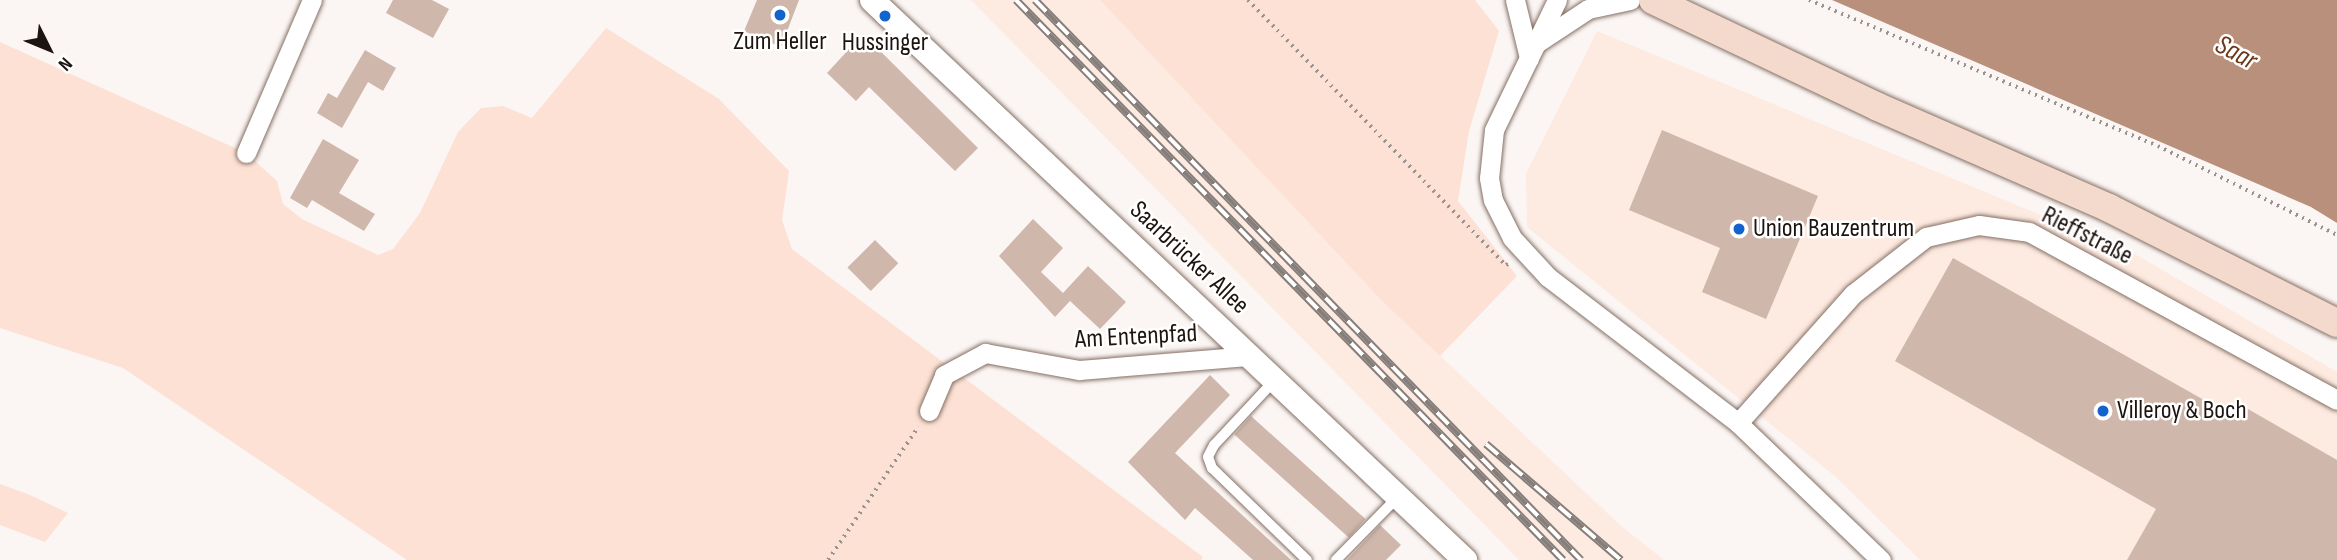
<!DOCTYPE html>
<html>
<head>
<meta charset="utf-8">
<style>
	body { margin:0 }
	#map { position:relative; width:2337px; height:560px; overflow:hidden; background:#fbf6f4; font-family:"Sofia Sans Condensed",sans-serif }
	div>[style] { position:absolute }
	.built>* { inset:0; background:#fdeae0 }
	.green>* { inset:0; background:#fce1d4 }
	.water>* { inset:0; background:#b9907b }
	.building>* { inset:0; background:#cfb7ab; transform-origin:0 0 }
	.path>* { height:3.5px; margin-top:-1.75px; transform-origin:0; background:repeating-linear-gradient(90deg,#999390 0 2px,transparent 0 7px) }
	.roads { filter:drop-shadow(0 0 2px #856f64) drop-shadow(0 0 2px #856f64) }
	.service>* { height:10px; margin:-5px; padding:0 5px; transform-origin:5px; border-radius:5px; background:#fff }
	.minor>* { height:19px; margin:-9.5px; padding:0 9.5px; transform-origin:9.5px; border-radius:9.5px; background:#fff }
	.tertiary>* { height:24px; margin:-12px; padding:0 12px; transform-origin:12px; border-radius:12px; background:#fff }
	.secondary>* { height:28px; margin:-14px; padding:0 14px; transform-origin:14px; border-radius:14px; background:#f4dacc }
	.rail>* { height:8px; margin-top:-4px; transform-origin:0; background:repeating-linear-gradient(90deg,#fff 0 16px,#857e7b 0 32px); box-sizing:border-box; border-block:2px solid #857e7b }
	.dots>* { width:19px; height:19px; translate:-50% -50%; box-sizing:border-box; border:4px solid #fff; border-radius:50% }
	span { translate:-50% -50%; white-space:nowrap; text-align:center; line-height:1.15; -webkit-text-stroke:5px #fff; paint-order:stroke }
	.poi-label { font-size:26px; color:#1d1410 }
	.left { translate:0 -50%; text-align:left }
	.street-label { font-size:26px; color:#1d1410 }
	.water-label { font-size:28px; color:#6e381a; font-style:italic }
	.north { position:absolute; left:14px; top:14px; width:70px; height:70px; -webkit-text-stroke:5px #fff; paint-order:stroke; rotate:133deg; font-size:19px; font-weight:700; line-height:28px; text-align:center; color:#1d1410 }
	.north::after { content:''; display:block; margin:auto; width:24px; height:32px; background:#1d1410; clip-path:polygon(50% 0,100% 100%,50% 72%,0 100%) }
</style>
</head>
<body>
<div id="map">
	<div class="built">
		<div style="clip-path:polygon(971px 0,1100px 0,1380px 299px,1621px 526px,1664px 560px,1519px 560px)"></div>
		<div style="clip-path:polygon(1597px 31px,2135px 254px,2337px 372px,2337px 560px,1920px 560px,1836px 477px,1527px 227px,1526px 174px)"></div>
	</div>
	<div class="green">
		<div style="clip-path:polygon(1100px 0,1475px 0,1499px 31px,1469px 131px,1458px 201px,1517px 276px,1440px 356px,1380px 299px)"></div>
		<div style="clip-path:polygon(606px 28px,719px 99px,789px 171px,782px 220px,792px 249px,1203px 557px,1201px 560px,407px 560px,123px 368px,0 328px,0 42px,246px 153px,277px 181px,283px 204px,302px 219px,378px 255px,393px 249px,420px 213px,458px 132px,481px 108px,503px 106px,532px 118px)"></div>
		<div style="clip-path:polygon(0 484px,30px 495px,68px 513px,45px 542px,0 525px)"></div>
	</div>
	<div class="water">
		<div style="clip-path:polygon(1832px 0,2337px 0,2337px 223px,2311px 207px)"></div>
	</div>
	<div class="building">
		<div style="clip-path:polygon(393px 0,432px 0,449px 9px,433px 38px,386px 13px)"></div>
		<div style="clip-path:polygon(757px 0,799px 0,781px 47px,744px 31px)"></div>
		<div style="clip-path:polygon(863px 34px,978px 148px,955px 171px,869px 87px,856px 101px,827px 73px)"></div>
		<div style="clip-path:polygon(365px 50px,396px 68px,383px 91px,368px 82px,342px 128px,317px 113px,328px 93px,337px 98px)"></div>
		<div style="clip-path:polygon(1662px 130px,1818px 196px,1766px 319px,1702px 292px,1720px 248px,1629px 210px)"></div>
		<div style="clip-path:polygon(323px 139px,359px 160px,339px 193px,375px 214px,364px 231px,312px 200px,307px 208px,290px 198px)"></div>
		<div style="clip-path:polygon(1033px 219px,1063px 248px,1041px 272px,1063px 293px,1088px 266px,1126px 302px,1100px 329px,1070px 301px,1055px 317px,999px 256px)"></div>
		<div style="left:875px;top:240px;width:33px;height:39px;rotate:45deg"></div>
		<div style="clip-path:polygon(1953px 258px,2234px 417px,2241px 405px,2337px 460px,2337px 560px,2127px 560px,2156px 509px,1895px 361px)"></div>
		<div style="clip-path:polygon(1210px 375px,1230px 395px,1175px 453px,1291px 560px,1253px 560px,1195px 508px,1185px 520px,1128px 462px)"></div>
		<div style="left:1251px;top:416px;width:154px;height:25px;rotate:42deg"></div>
		<div style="clip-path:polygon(1380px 525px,1401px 545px,1386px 560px,1347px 560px)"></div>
	</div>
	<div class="path">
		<div style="left:1248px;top:0;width:370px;rotate:45.8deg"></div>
		<div style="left:1506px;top:265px;width:6px;rotate:-31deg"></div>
		<div style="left:1809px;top:0;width:378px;rotate:22.7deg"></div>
		<div style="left:2158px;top:146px;width:200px;rotate:26.4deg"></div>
		<div style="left:828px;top:560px;width:161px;rotate:-55.9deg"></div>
	</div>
	<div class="roads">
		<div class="service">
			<div style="left:1273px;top:382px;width:86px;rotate:133.1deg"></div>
			<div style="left:1214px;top:445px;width:13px;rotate:117deg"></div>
			<div style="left:1208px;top:457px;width:12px;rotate:70deg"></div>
			<div style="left:1212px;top:468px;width:132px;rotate:44.1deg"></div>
			<div style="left:1336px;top:560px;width:86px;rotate:-45.5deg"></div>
		</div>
		<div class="minor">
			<div style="left:1515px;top:0;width:60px;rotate:76.4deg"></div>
			<div style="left:1557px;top:0;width:144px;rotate:115.9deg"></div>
			<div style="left:1494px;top:130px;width:48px;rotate:95.9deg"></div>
			<div style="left:1489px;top:178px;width:22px;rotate:80deg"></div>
			<div style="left:1493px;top:200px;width:42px;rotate:63.4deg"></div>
			<div style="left:1512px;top:238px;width:53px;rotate:47.3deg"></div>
			<div style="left:1548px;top:277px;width:240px;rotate:37.5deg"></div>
			<div style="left:1738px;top:423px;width:198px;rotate:43.8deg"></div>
			<div style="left:1538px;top:42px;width:60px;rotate:-33.4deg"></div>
			<div style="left:1588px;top:9px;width:43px;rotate:-12.1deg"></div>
			<div style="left:246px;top:153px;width:167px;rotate:-66.7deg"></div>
			<div style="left:929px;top:411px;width:39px;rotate:-67deg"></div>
			<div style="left:944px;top:375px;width:47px;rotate:-28.2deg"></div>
			<div style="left:985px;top:353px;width:96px;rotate:10.3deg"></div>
			<div style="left:1079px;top:370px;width:172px;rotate:-4.7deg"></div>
			<div style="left:1738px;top:423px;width:173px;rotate:-48.3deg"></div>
			<div style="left:1853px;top:294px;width:93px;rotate:-38deg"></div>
			<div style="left:1926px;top:237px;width:54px;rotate:-12.8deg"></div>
			<div style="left:1979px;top:225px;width:50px;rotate:8deg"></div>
			<div style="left:2029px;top:232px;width:351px;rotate:28.6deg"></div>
		</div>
		<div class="tertiary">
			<div style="left:872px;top:0;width:816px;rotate:43.36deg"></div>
		</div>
		<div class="secondary">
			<div style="left:1653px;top:0;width:249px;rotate:25.4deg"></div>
			<div style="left:1878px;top:107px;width:252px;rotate:23.6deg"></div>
			<div style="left:2109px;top:208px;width:255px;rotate:26.8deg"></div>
		</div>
	</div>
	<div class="rail">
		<div style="left:1016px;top:0;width:783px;rotate:45.67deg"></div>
		<div style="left:1035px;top:0;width:782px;rotate:45.73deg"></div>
		<div style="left:1486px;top:444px;width:178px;rotate:40.7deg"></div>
	</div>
	<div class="dots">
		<div style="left:780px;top:15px;background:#1264cd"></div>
		<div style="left:885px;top:16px;background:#1264cd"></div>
		<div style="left:1739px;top:229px;background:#1264cd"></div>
		<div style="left:2103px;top:411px;background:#1264cd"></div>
	</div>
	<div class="poi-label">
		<span style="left:780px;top:42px">Zum Heller</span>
		<span style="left:885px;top:43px">Hussinger</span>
		<span class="left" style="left:1753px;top:229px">Union Bauzentrum</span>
		<span class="left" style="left:2117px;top:411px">Villeroy &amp; Boch</span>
	</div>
	<div class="street-label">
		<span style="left:2087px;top:236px;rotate:27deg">Rieffstraße</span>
		<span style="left:1189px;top:258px;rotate:43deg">Saarbrücker Allee</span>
		<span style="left:1136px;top:337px;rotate:-3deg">Am Entenpfad</span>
	</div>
	<div class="water-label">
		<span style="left:2236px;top:53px;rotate:28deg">Saar</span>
	</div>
	<div class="north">N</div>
</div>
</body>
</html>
